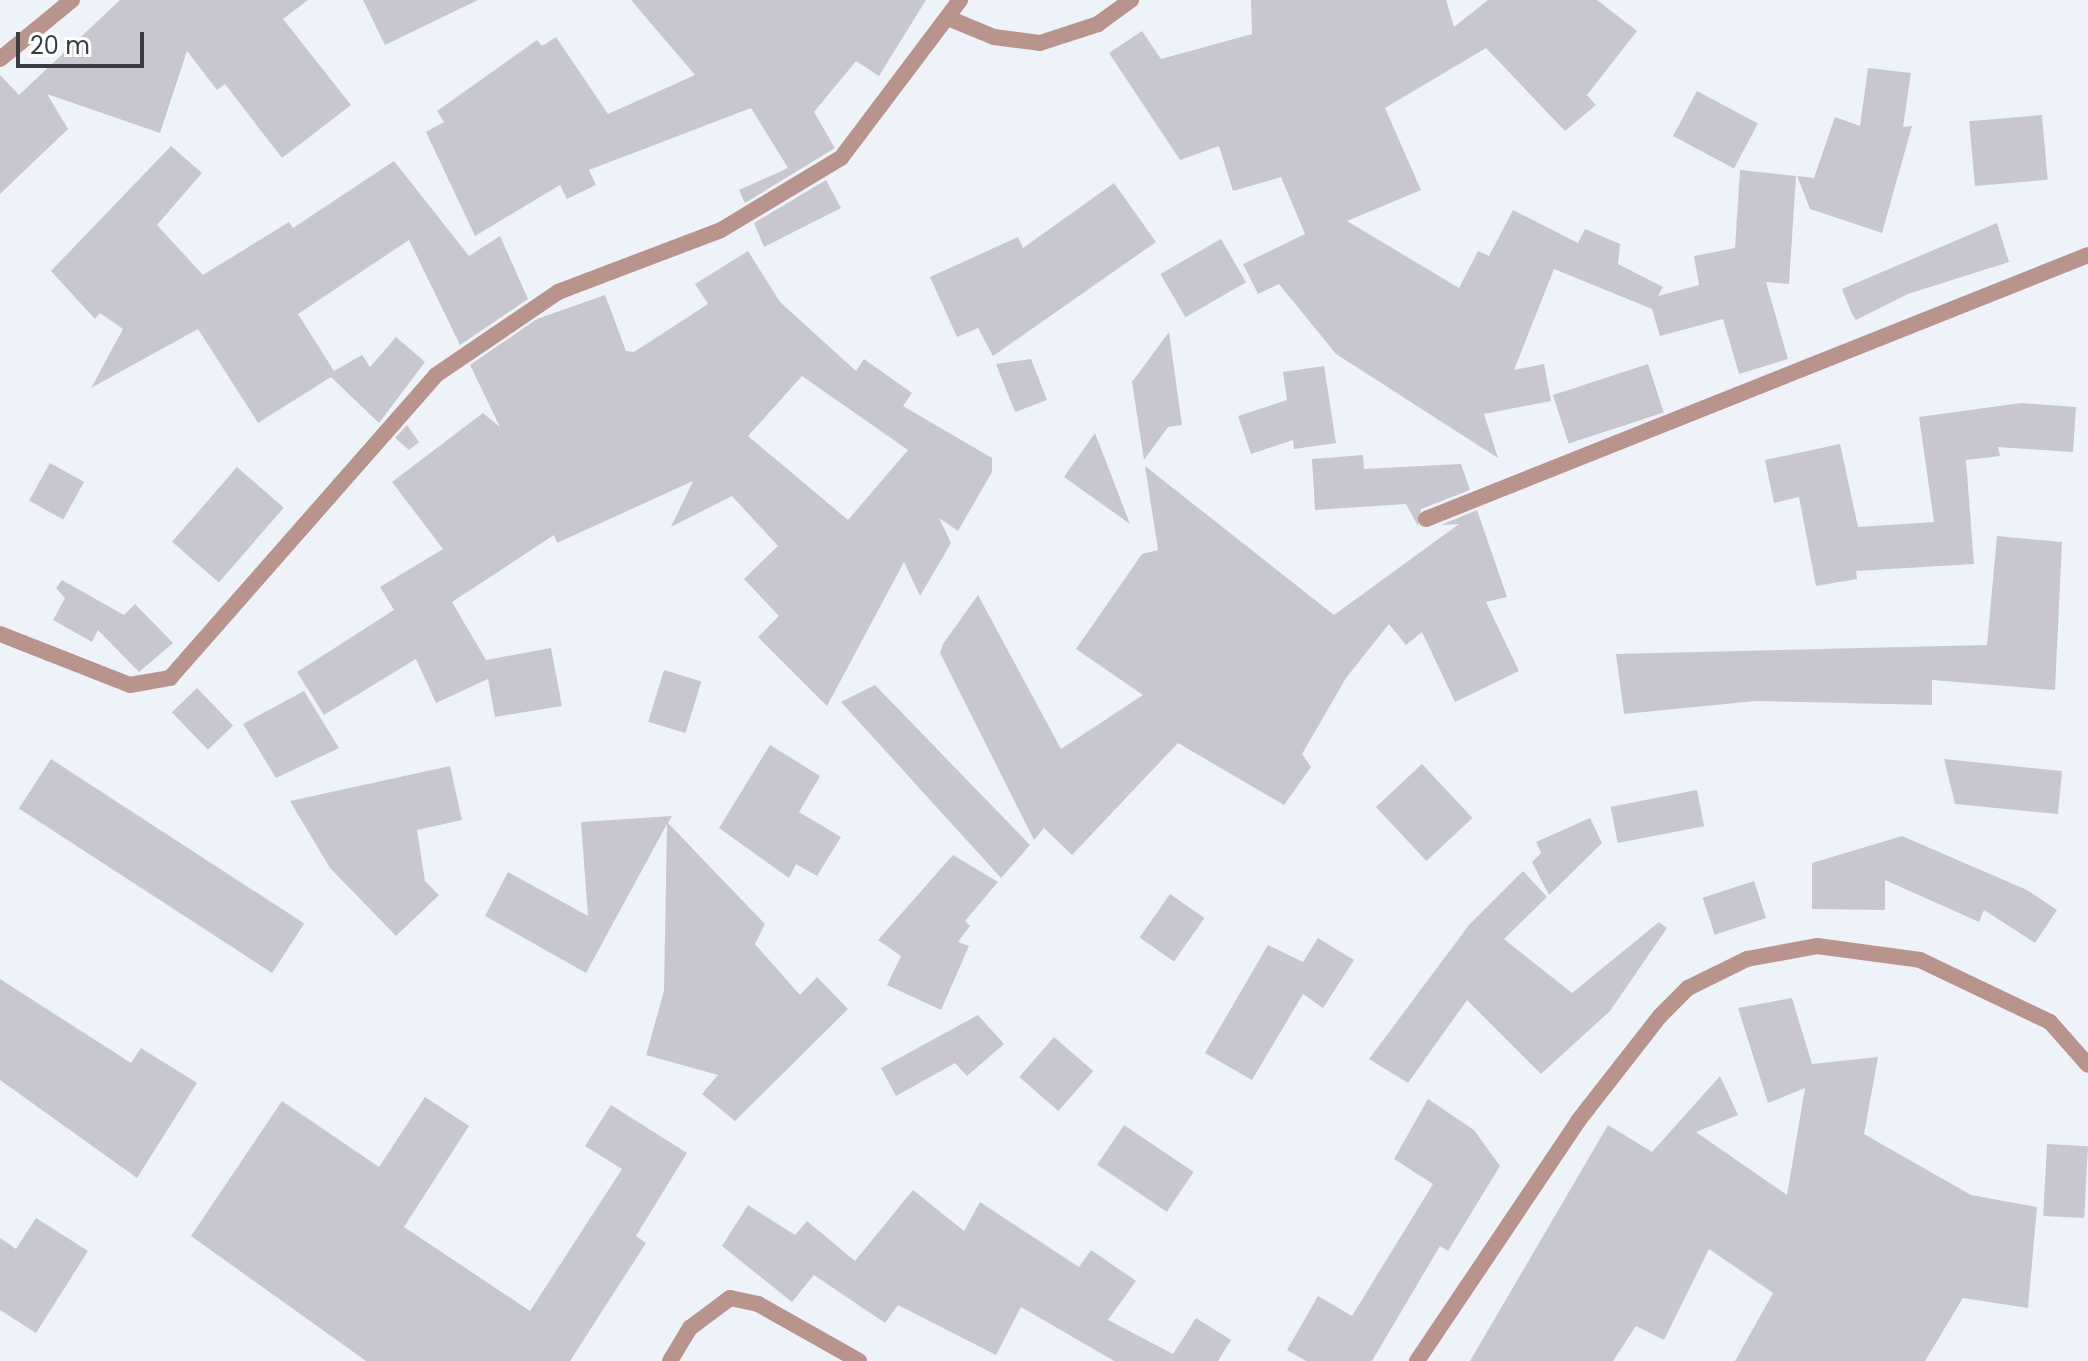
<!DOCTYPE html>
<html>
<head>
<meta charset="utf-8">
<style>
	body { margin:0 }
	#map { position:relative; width:2088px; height:1361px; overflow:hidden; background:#eef3fa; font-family:Poppins,sans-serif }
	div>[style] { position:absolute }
	.building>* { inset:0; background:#c8c7cf; transform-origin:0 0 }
	.street>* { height:16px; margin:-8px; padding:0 8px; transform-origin:8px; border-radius:8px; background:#b9948c }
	span { translate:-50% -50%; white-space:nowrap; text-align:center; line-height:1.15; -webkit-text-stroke:8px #fff; paint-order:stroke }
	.scale { position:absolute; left:16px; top:32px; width:128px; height:36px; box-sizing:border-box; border:4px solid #3a3c3f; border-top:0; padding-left:10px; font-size:24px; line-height:28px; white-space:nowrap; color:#3a3c3f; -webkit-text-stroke:6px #fff; paint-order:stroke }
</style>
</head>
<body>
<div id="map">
	<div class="building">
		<div style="clip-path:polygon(120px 0,308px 0,283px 19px,351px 105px,282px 158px,225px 84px,217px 90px,187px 51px,160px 133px,47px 94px,68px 129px,0 194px,0 75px,19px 95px)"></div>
		<div style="clip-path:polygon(363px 0,478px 0,385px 45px)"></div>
		<div style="clip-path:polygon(631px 0,926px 0,879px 76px,856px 61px,814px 112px,835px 148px,745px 203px,739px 190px,788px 168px,751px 108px,589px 170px,596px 185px,567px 199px,560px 185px,475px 236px,426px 132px,444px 122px,437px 111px,537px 40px,542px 46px,556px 37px,608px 114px,695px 75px)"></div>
		<div style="clip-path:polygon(1251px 0,1446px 0,1454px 27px,1488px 0,1597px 0,1637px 31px,1587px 95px,1596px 105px,1565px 131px,1486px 48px,1385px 108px,1421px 190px,1347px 221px,1459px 288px,1478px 251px,1489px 256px,1513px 210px,1578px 243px,1585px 229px,1620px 244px,1618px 264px,1663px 287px,1658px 296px,1699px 285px,1694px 256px,1735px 248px,1740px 170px,1796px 176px,1789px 284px,1766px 282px,1788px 359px,1739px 374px,1723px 319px,1660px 336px,1652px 309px,1554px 269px,1514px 370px,1544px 364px,1551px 401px,1484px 414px,1498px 458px,1336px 354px,1279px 284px,1258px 294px,1243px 264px,1305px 234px,1281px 177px,1233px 191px,1219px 146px,1180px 160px,1109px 53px,1142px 31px,1161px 59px,1252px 34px)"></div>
		<div style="clip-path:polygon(1868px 68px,1911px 73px,1903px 127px,1912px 126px,1882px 233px,1810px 209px,1797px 176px,1814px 178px,1835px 117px,1860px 126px)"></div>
		<div style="left:1697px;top:91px;width:69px;height:51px;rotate:28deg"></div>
		<div style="left:2042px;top:115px;width:65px;height:73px;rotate:85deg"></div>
		<div style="clip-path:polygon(171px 146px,202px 173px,157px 225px,203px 275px,289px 222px,293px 228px,394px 161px,469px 256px,500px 236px,528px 299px,460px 345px,409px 240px,298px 314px,334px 371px,362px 355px,370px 367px,396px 337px,425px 362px,379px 423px,331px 377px,258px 423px,198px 329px,91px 388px,123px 329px,100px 313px,95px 319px,51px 271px)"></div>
		<div style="clip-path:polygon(826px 180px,841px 208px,764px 247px,754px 223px)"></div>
		<div style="clip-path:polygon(1114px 183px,1156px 242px,993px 356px,978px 328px,957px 337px,930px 277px,1018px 237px,1023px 248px)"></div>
		<div style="clip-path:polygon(1997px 223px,2009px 262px,1908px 294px,1856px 320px,1851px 312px,1842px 289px)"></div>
		<div style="left:1221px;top:239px;width:50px;height:70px;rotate:60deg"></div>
		<div style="clip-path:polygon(evenodd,748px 251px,780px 302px,856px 371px,864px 359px,912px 393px,903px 406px,992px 458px,992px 472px,958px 531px,939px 518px,951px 543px,920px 596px,904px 562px,827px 706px,758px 637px,779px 616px,744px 579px,778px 546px,732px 496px,671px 527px,693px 481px,557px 543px,554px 535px,452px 602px,486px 660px,551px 648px,562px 706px,495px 717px,488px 679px,436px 703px,416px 659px,324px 715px,297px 672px,394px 610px,380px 587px,443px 549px,392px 482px,483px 413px,500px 427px,470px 365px,537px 319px,605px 295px,626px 351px,634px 352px,708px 304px,695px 284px,748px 251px,802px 376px,908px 450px,848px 520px,748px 436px,802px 376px)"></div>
		<div style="clip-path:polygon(1169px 332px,1182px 425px,1168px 427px,1144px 460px,1132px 382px)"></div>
		<div style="clip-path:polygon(1031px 359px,1047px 400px,1015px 412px,996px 364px)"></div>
		<div style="left:1648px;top:364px;width:51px;height:100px;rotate:72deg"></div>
		<div style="clip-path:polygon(1324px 366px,1336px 443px,1294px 449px,1293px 440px,1251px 454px,1238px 416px,1287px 400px,1283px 372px)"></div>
		<div style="clip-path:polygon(2021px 403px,2076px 407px,2073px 452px,1998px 447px,2000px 456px,1966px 460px,1974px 564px,1856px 571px,1857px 579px,1816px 586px,1799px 497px,1774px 503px,1765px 460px,1840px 444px,1858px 527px,1934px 522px,1919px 417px)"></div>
		<div style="clip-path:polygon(407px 425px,419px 442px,409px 450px,395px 438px)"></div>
		<div style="clip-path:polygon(1095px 433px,1130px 524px,1064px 477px)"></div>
		<div style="clip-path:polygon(1363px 455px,1364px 469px,1461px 464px,1470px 490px,1421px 509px,1418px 526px,1406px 504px,1315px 510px,1312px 459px)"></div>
		<div style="left:50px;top:463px;width:39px;height:43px;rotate:29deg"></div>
		<div style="clip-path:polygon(1145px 466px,1334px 615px,1459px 524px,1441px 525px,1477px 510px,1507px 597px,1486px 602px,1519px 671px,1455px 702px,1422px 632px,1406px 645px,1389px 624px,1346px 678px,1302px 754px,1311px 767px,1284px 805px,1178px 743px,1072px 855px,1044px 828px,1034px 840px,940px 653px,943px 644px,978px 595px,1061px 749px,1143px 695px,1076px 649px,1142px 554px,1158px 550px)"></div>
		<div style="left:237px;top:467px;width:62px;height:99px;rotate:41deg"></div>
		<div style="clip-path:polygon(1997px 536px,2062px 542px,2055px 690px,1932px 680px,1932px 705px,1756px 701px,1624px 714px,1616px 654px,1987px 645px)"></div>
		<div style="clip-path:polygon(62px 580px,124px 615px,135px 604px,173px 643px,139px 672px,98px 630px,92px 642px,53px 620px,65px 598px,56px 588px)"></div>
		<div style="left:664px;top:670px;width:39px;height:54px;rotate:17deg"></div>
		<div style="clip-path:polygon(875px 685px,1030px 845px,1001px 878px,841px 702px)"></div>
		<div style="left:197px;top:688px;width:52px;height:35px;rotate:46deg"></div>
		<div style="clip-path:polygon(304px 691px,339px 748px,276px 778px,243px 724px)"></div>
		<div style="clip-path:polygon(770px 745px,820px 776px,799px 812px,841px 837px,817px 876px,796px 864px,789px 878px,719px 828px)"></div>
		<div style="left:51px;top:759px;width:302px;height:59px;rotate:33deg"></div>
		<div style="clip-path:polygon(1944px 759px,2062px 771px,2058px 814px,1955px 804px)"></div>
		<div style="left:1422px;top:764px;width:74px;height:63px;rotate:47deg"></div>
		<div style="clip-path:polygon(450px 766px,462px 820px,417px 830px,425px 881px,439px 895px,396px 936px,330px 868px,290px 801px)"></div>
		<div style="left:1697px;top:790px;width:37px;height:88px;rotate:79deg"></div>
		<div style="clip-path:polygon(672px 816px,668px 823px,765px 924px,755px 944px,800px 995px,817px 977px,848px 1009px,735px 1121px,702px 1094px,718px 1075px,646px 1055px,664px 991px,667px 824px,586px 973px,485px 916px,508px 872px,588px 916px,581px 822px)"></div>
		<div style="clip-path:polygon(1590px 818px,1602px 843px,1549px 895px,1532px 862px,1541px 853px,1536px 842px)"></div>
		<div style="clip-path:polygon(1902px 836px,2027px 890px,2057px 910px,2035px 943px,1984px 910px,1979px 922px,1885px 880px,1885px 910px,1812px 909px,1812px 863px)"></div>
		<div style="clip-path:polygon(953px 855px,998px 882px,965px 921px,970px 926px,958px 942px,969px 946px,941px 1010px,887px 985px,901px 956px,878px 940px)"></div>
		<div style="clip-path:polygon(1523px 871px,1547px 897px,1504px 939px,1572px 993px,1659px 922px,1667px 928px,1610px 1011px,1541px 1074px,1467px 1000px,1408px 1083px,1369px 1059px,1469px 925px)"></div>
		<div style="left:1754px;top:881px;width:39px;height:54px;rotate:72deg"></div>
		<div style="left:1170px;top:894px;width:42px;height:53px;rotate:35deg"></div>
		<div style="clip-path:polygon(1318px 938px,1354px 960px,1323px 1008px,1303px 994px,1252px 1080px,1205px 1053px,1268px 945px,1303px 962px)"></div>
		<div style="clip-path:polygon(0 979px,131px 1063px,141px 1048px,197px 1083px,137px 1178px,0 1080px)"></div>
		<div style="clip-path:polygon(1792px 998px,1812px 1064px,1878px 1057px,1864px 1134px,1971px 1195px,2037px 1207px,2028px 1308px,1963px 1298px,1925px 1361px,1735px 1361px,1773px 1293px,1709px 1249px,1664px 1340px,1636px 1326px,1613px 1361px,1470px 1361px,1608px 1125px,1652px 1152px,1720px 1076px,1738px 1115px,1696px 1132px,1787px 1195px,1805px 1088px,1768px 1103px,1738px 1008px)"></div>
		<div style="clip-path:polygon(978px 1015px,1004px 1044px,967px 1076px,955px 1063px,896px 1096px,881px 1068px)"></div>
		<div style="left:1054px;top:1037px;width:52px;height:53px;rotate:41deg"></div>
		<div style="clip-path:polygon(425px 1097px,469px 1126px,404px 1227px,530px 1311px,622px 1169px,585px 1146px,611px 1105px,687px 1153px,636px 1236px,646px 1243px,570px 1361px,366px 1361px,191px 1236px,282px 1101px,379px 1167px)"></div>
		<div style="clip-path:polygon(1428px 1099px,1474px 1130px,1500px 1166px,1448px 1251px,1440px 1246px,1372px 1361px,1306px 1361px,1287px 1350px,1318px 1296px,1352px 1316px,1433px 1184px,1394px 1159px)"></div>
		<div style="left:1124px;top:1125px;width:84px;height:48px;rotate:34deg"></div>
		<div style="left:2047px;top:1144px;width:41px;height:72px;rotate:3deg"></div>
		<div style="clip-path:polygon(913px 1190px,964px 1231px,980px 1202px,1079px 1267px,1091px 1250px,1136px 1281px,1108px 1320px,1173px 1354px,1196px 1318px,1231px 1340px,1218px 1361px,1114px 1361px,1021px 1307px,996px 1355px,898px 1305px,885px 1323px,814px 1275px,792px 1302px,722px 1246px,748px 1205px,795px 1235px,807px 1221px,855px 1261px)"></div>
		<div style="clip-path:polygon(36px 1218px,88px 1251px,36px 1333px,0 1310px,0 1238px,16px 1249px)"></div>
	</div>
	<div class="street">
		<div style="left:948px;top:18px;width:50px;rotate:22.4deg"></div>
		<div style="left:994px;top:37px;width:46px;rotate:7.4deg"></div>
		<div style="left:1040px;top:43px;width:61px;rotate:-18.1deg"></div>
		<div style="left:1098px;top:24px;width:41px;rotate:-36deg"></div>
		<div style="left:0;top:59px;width:93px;rotate:-39.3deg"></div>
		<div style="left:1426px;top:519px;width:713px;rotate:-21.74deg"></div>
		<div style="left:0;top:634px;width:140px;rotate:21.4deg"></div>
		<div style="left:130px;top:685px;width:41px;rotate:-9.9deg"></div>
		<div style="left:170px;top:678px;width:403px;rotate:-48.7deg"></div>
		<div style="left:436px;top:375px;width:148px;rotate:-34.2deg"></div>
		<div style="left:558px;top:292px;width:174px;rotate:-20.8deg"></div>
		<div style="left:721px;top:230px;width:140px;rotate:-31deg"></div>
		<div style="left:841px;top:158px;width:198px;rotate:-53deg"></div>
		<div style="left:670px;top:1361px;width:39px;rotate:-59deg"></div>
		<div style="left:690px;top:1328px;width:50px;rotate:-36.9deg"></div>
		<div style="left:730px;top:1298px;width:29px;rotate:12deg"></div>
		<div style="left:758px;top:1304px;width:116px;rotate:29.4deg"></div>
		<div style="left:1417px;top:1361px;width:289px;rotate:-56.1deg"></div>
		<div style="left:1578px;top:1121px;width:133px;rotate:-52deg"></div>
		<div style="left:1660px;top:1016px;width:40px;rotate:-45deg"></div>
		<div style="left:1688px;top:988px;width:66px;rotate:-26.2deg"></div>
		<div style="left:1747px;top:959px;width:71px;rotate:-10.5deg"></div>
		<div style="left:1817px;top:946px;width:104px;rotate:7.7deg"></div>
		<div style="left:1920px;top:960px;width:144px;rotate:25.5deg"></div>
		<div style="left:2050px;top:1022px;width:57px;rotate:48.5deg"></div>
	</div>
	<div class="scale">20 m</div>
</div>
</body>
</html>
